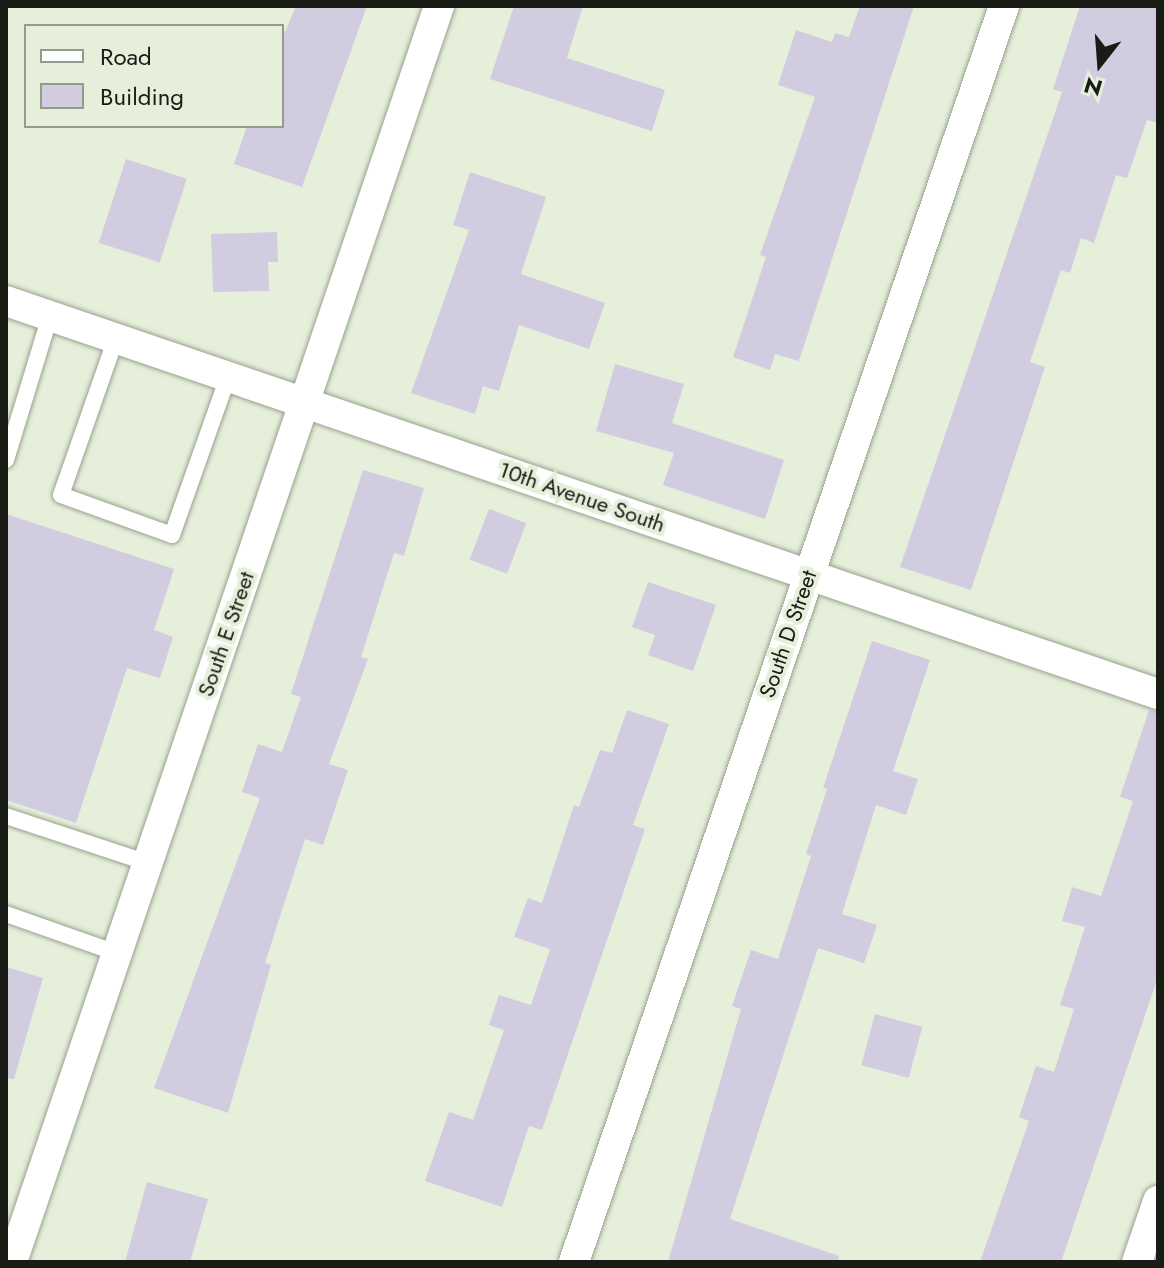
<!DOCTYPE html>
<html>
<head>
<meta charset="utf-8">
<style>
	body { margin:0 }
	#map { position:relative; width:1164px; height:1268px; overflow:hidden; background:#e5efda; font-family:Jost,sans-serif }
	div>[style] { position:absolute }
	.building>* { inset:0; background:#d2cce1; transform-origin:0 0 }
	.roads { filter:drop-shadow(0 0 2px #99a18e) drop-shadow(0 0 2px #99a18e) }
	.service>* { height:16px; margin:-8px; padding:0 8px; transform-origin:8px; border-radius:8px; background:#fff }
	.minor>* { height:30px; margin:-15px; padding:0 15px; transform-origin:15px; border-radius:15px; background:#fff }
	span { translate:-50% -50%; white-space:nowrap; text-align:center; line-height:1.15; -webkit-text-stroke:8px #e5efda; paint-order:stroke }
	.street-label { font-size:22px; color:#191c15 }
	.frame { position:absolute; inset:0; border:8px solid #191c15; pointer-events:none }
	.legend { position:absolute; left:24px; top:24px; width:260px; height:104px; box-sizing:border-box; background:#e5efda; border:2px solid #939b8b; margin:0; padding:10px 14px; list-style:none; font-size:24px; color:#191c15 }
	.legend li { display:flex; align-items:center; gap:16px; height:40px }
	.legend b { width:40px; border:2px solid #939b8b }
	.north { position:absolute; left:1060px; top:24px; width:80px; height:80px; -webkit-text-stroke:6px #e5efda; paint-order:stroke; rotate:197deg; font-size:22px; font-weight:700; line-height:32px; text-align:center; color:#191c15 }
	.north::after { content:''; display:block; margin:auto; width:28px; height:36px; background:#191c15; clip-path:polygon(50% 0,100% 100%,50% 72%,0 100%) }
</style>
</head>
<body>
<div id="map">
	<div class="building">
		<div style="clip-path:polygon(296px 6px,367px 6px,302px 187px,234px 164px,247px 126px,282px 126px,282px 39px)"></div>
		<div style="clip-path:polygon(514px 6px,583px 6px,567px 58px,665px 90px,652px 131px,490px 79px)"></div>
		<div style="clip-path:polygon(860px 6px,914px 6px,799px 361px,775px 354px,770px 370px,733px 357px,766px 257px,760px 255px,815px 97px,778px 85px,796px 30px,832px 42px,835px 33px,849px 37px)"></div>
		<div style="clip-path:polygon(1080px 6px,1158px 6px,1158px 123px,1147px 120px,1127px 178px,1116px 175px,1094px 243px,1081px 238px,1070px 273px,1061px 270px,1030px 362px,1045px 367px,971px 590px,900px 567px,1062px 92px,1053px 89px)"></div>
		<div style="left:126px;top:159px;width:64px;height:88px;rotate:18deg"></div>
		<div style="clip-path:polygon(470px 172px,546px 197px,521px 274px,605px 303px,589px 349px,519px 325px,499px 391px,483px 386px,475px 414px,411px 393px,469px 230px,453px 225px)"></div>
		<div style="clip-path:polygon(277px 232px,278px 262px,268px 262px,269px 291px,213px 292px,211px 234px)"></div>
		<div style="clip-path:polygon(615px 364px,684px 384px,672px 423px,784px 460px,765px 519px,663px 485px,674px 453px,596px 431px)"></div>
		<div style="clip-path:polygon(363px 470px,424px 488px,404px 556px,394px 553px,361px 657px,368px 659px,329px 764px,348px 770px,323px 845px,305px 839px,265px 963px,271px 965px,228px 1113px,154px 1088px,260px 798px,242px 792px,258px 744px,282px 752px,301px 697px,291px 694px)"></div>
		<div style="left:489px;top:509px;width:40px;height:54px;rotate:21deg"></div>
		<div style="clip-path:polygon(6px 514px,174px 569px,154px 630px,173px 637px,160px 678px,127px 668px,76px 823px,6px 800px)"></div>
		<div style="clip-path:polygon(648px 582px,716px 605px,693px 671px,648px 655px,655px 635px,632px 627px)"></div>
		<div style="clip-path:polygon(872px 641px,930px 660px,893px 771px,918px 779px,906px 815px,876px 805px,842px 914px,877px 925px,864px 963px,818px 948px,730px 1219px,839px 1256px,838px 1262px,668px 1262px,741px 1009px,732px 1006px,751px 950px,778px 959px,811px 856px,806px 854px,827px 789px,823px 788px)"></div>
		<div style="clip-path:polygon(627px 710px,669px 724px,633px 825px,645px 829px,542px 1130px,529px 1126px,502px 1207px,425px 1181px,449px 1112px,473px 1120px,504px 1030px,489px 1025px,499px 995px,531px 1005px,550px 949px,514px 937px,528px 898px,542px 903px,574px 805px,579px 807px,600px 750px,612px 753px)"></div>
		<div style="clip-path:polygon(1149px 710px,1158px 712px,1158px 977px,1061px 1262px,980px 1262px,1029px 1121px,1019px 1117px,1036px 1066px,1054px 1072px,1074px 1009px,1060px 1005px,1085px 927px,1062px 921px,1072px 887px,1101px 896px,1133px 801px,1120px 797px)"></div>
		<div style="clip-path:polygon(6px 967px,43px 978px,14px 1079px,6px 1078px)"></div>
		<div style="left:875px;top:1014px;width:49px;height:53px;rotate:15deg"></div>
		<div style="clip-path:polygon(147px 1182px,208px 1199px,190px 1262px,125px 1262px)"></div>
	</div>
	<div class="roads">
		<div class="service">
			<div style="left:116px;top:338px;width:166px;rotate:109.3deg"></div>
			<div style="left:61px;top:495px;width:118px;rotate:19.8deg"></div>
			<div style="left:172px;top:535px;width:168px;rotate:-70.5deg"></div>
			<div style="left:6px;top:460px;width:151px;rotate:-73deg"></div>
			<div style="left:6px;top:816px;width:150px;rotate:18.3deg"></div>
			<div style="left:6px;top:914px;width:118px;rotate:19.4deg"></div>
		</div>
		<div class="minor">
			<div style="left:6px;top:301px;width:1217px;rotate:18.84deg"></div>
			<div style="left:12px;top:1262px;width:1327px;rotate:-71.22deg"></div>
			<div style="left:574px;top:1262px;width:1328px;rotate:-71.1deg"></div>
			<div style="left:1137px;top:1262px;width:65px;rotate:-71deg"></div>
		</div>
	</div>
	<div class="street-label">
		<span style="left:582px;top:497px;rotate:19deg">10th Avenue South</span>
		<span style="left:226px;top:634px;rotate:-71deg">South E Street</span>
		<span style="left:788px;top:634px;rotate:-71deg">South D Street</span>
	</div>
	<div class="frame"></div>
	<ul class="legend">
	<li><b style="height:10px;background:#fff"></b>Road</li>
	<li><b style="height:22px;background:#d2cce1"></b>Building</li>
	</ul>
	<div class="north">N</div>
</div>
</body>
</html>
